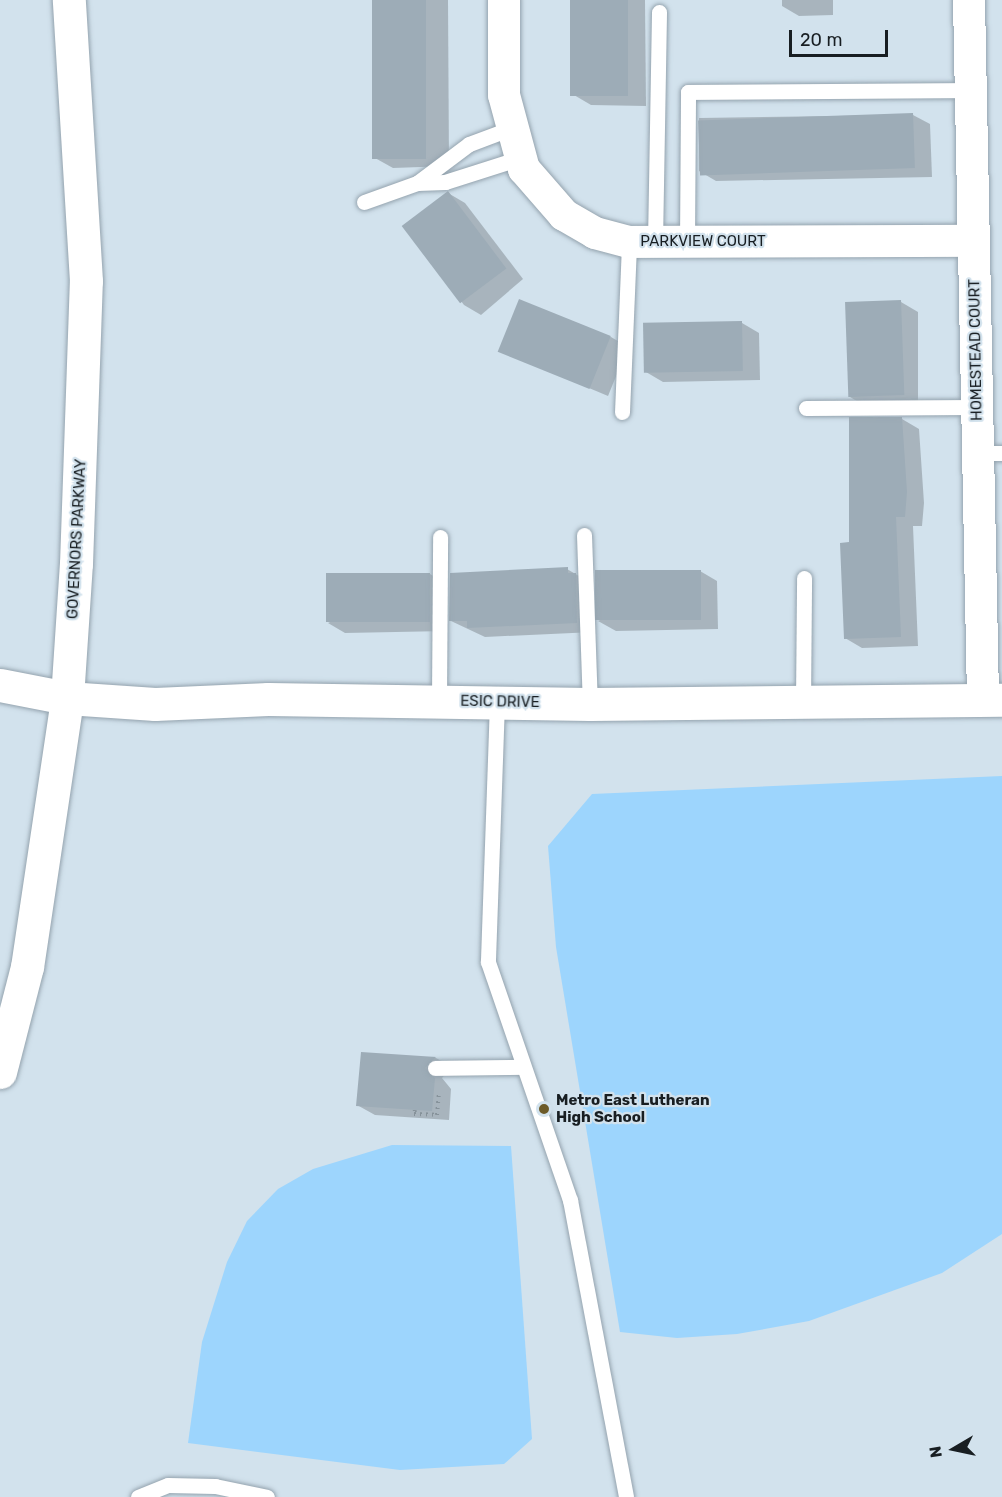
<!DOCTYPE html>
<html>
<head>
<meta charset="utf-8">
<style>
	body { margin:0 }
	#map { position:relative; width:1002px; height:1497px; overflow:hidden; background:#d2e2ed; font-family:Rubik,sans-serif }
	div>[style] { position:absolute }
	.green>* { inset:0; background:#9dd5fd }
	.shadow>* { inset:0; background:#0003 }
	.building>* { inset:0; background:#9dacb7; transform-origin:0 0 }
	.path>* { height:4px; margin-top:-2px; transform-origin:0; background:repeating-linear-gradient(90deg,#86929a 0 1.5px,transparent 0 6px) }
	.roads { filter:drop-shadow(0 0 2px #94a3ae) drop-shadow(0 0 2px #94a3ae) }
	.service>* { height:15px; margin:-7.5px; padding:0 7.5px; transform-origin:7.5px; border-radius:7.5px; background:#fff }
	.minor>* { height:32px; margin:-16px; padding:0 16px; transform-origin:16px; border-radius:16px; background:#fff }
	.tertiary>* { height:33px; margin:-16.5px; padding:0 16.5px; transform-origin:16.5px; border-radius:16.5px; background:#fff }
	.primary>* { height:33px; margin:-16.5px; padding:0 16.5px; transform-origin:16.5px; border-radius:16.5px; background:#fff }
	.dots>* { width:16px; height:16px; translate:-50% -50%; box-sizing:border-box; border:3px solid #d2e2ed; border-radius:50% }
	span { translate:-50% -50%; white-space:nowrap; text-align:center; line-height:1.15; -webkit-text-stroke:4.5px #d2e2ed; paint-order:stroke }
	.street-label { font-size:15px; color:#181e22 }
	.poi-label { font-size:15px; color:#181e22; font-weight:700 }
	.left { translate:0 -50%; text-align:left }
	.north { position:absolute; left:924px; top:1419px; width:60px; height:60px; -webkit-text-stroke:4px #d2e2ed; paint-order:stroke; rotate:261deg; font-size:16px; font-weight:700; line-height:24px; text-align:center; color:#181e22 }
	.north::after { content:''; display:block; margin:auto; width:21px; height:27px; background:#181e22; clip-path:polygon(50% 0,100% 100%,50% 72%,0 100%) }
	.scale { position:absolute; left:789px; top:30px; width:99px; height:27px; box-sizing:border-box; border:3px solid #181e22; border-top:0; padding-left:8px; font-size:18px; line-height:21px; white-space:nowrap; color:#181e22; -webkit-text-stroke:4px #d2e2ed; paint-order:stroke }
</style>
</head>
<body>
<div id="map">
	<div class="green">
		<div style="clip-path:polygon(1002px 776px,1002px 1234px,942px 1273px,809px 1321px,737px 1334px,677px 1338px,620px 1332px,556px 947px,548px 846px,592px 794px)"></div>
		<div style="clip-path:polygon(392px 1145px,511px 1146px,532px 1439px,504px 1464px,400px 1470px,188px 1443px,202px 1342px,227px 1262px,247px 1221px,278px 1189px,313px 1169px)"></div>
	</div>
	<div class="shadow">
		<div style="clip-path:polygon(374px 0,448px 0,449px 166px,393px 168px,375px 158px)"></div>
		<div style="clip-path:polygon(572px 0,645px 0,646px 106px,591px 105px,574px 95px)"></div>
		<div style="clip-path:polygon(782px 0,833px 0,833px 15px,799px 16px,782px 6px)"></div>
		<div style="clip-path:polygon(913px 115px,930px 124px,932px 177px,716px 181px,699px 171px,699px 118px)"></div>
		<div style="clip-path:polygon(448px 193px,465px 203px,523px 279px,481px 315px,464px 305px,404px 226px)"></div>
		<div style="clip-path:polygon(901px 302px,918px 312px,918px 404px,867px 407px,850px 397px)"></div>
		<div style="clip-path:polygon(742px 323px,759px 333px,760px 380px,663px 382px,646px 372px)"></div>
		<div style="clip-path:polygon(611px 337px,628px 347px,608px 396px,501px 351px)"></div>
		<div style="clip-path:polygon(902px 419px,919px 429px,924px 503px,922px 526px,913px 526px,918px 646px,862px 648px,845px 638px,851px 544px)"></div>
		<div style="clip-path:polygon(567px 569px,584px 579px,594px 632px,485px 637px,451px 621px)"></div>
		<div style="clip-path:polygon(700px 571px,717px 581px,718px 629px,616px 631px,598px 621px)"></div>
		<div style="clip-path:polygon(430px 574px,447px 584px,447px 631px,345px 633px,328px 623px)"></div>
		<div style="clip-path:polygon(362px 1053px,436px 1058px,452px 1067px,442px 1078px,451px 1089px,449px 1120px,375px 1115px,357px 1105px)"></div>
	</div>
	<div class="building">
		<div style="left:372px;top:0;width:54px;height:159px"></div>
		<div style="left:570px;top:0;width:58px;height:96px"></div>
		<div style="left:913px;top:113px;width:55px;height:215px;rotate:88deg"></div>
		<div style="left:448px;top:191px;width:97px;height:58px;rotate:53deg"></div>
		<div style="left:519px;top:299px;width:99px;height:57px;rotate:22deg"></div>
		<div style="left:901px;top:300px;width:95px;height:56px;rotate:88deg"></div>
		<div style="left:742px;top:321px;width:50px;height:99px;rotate:89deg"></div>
		<div style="clip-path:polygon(849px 417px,902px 417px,907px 492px,905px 517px,896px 517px,901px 637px,844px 639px,840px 543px,849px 542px)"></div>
		<div style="clip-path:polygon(568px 567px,568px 573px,576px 573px,577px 623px,467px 628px,467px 621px,449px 621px,450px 573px)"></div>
		<div style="left:701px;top:570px;width:50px;height:106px;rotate:90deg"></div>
		<div style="left:430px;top:573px;width:49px;height:104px;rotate:90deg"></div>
		<div style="clip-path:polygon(361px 1052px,436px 1057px,425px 1068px,435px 1078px,432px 1111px,356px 1106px)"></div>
	</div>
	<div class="path">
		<div style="left:415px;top:1110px;width:4px;rotate:104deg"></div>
		<div style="left:414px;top:1114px;width:23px;rotate:2deg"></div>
		<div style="left:437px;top:1115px;width:22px;rotate:-85deg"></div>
	</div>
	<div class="roads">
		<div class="service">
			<div style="left:509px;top:129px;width:43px;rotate:159.4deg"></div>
			<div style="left:469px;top:144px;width:65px;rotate:143.1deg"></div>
			<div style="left:417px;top:183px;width:28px;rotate:-2deg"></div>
			<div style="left:445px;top:182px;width:79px;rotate:-17.7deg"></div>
			<div style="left:364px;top:202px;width:56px;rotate:-19.7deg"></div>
			<div style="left:655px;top:242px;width:230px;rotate:-89deg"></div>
			<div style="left:687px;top:242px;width:150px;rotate:-89.6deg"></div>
			<div style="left:688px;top:92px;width:283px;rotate:-0.4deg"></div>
			<div style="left:806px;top:408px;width:171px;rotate:-0.3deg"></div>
			<div style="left:622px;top:412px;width:170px;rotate:-87.6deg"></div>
			<div style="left:978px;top:453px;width:24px"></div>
			<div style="left:584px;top:535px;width:169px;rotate:88deg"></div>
			<div style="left:439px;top:700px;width:163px;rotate:-89.6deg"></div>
			<div style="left:497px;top:702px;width:260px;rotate:92deg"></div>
			<div style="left:488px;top:962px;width:252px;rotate:71deg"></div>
			<div style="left:570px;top:1200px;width:302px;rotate:79.3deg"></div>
			<div style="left:803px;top:703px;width:125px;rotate:-89.5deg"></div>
			<div style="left:435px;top:1068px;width:86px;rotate:-0.7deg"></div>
			<div style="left:138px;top:1497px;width:32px;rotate:-22deg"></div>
			<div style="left:168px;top:1485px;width:47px;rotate:1.2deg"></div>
			<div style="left:215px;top:1486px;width:53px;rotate:11.9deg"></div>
		</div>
		<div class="minor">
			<div style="left:504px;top:0;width:95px;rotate:90deg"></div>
			<div style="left:504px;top:95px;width:77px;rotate:74.9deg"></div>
			<div style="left:524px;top:169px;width:61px;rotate:49deg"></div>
			<div style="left:564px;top:215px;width:36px;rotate:30deg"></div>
			<div style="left:595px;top:233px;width:35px;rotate:15deg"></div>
			<div style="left:629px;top:242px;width:345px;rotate:-0.2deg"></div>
			<div style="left:969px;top:0;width:700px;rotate:88.85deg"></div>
		</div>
		<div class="tertiary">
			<div style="left:0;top:685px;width:68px;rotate:11deg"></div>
			<div style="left:67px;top:698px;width:88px;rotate:3.9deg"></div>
			<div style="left:155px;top:704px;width:113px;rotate:-2.5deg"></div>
			<div style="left:268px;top:699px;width:322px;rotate:0.9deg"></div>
			<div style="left:590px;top:704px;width:412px;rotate:-0.6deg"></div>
		</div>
		<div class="primary">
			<div style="left:0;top:1072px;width:108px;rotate:-75.6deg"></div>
			<div style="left:27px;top:967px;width:272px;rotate:-81.5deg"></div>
			<div style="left:67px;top:698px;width:134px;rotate:-86.2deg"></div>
			<div style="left:76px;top:564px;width:283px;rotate:-88deg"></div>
			<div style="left:86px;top:281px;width:282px;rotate:-93.5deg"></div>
		</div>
	</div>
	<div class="dots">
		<div style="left:544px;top:1109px;background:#6c5a28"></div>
	</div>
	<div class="street-label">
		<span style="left:703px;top:242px">PARKVIEW COURT</span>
		<span style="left:976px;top:350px;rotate:-91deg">HOMESTEAD COURT</span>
		<span style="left:77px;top:539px;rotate:-87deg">GOVERNORS PARKWAY</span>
		<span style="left:500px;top:702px;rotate:1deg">ESIC DRIVE</span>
	</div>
	<div class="poi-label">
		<span class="left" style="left:556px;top:1109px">Metro East Lutheran<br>High School</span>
	</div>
	<div class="north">N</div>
	<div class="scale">20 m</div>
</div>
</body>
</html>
